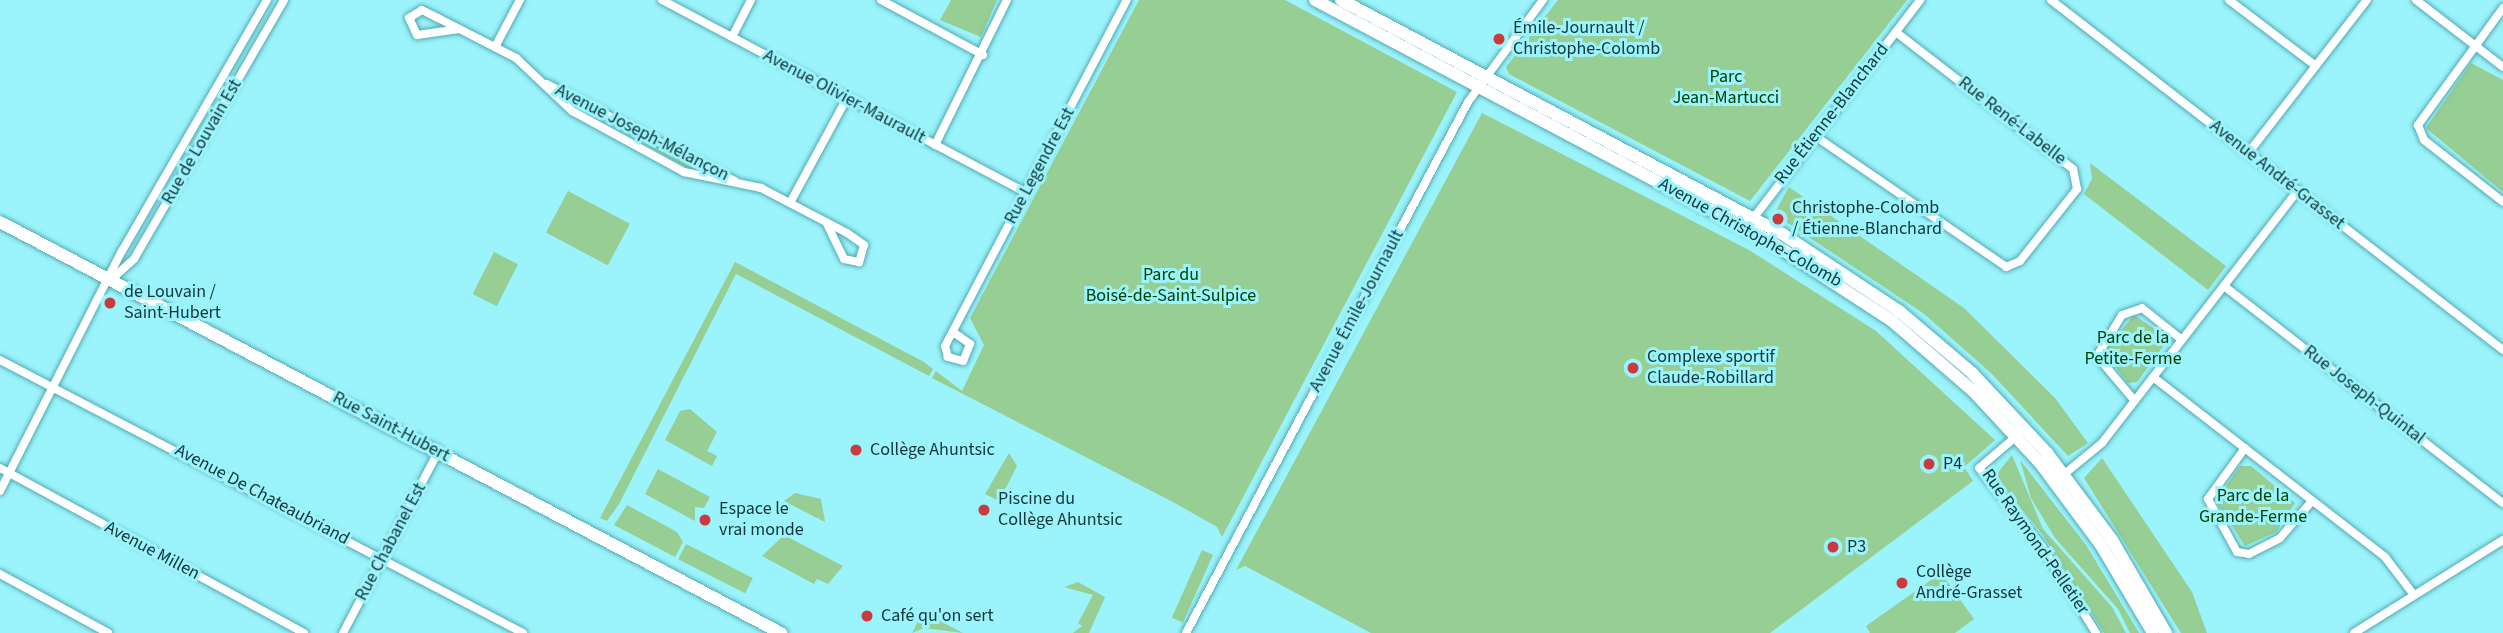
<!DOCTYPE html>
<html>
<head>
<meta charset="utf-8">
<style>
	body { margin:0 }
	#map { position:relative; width:2503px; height:633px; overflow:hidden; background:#9bf3fb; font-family:"Source Sans 3",sans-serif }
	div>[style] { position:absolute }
	.green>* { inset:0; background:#96ce93; transform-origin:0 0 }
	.roads { filter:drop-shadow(0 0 2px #52aab2) drop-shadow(0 0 2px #52aab2) }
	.street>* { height:8px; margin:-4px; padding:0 4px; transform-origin:4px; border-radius:4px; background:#fff }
	.secondary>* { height:12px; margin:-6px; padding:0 6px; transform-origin:6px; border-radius:6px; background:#fff }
	.dots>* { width:19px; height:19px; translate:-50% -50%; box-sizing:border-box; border:4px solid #9bf3fb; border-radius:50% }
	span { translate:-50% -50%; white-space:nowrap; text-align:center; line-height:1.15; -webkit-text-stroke:6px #9bf3fb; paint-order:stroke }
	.poi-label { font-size:18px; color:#11373a }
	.left { translate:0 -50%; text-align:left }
	.park-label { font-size:18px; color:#004102 }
	.street-label { font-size:18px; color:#11373a }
</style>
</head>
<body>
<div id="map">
	<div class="green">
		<div style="clip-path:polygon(951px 0,997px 0,981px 37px,940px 20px)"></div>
		<div style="clip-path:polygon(1139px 0,1285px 0,1457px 92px,1222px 537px,1217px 527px,1173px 502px,932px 378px,936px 371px,962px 391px,984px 345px,970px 318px)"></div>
		<div style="clip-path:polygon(1558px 0,1907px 0,1750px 201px,1509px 74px,1506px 67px)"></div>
		<div style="clip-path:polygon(2471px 63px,2503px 80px,2503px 192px,2426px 128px)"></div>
		<div style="clip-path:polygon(563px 98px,564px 97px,708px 174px,686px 167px)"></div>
		<div style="clip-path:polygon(1482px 113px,1749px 250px,1876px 331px,1995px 440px,1964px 467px,1973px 481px,1770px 633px,1371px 633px,1245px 566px,1236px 570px)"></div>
		<div style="clip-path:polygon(2090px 163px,2226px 266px,2208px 290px,2084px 194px,2092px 179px)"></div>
		<div style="clip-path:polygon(1789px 187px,1964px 308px,2055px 398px,2088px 443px,2068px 456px,1991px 373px,1923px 313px,1774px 214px)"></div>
		<div style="left:568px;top:191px;width:70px;height:47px;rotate:28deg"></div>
		<div style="left:494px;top:252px;width:27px;height:47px;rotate:27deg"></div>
		<div style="clip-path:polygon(735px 262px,924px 362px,933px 369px,929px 376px,736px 274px,619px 504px,607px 521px,600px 518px)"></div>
		<div style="clip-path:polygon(2134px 315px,2165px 336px,2165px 344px,2137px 382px,2128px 383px,2104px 352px)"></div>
		<div style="clip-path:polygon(690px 409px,717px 432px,707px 451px,717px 456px,712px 466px,665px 440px,680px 411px)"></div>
		<div style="clip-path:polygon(1009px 453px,1017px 466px,999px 501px,985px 494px)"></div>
		<div style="clip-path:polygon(2012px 455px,2043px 529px,2112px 607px,2126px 633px,2104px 633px,2043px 535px,1995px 476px)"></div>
		<div style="clip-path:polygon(2102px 458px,2192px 592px,2207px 633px,2181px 633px,2084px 478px)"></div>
		<div style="clip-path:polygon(2020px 460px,2086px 545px,2139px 633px,2130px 633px,2118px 609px,2055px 538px,2031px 498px)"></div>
		<div style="clip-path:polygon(2240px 466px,2251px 466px,2295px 503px,2276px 532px,2245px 546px,2216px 501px)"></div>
		<div style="clip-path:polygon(658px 469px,710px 497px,704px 508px,695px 507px,695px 521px,645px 494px)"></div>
		<div style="clip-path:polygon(795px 493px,821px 499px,825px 522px,784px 501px)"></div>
		<div style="clip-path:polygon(627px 505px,677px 532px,683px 542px,675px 557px,614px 525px)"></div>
		<div style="clip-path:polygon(784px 535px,843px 566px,828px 584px,817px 579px,814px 584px,762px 556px)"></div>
		<div style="left:686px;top:544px;width:75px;height:17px;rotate:27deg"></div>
		<div style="left:1202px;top:550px;width:12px;height:74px;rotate:24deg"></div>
		<div style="clip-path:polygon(1941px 573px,1974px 619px,1955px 633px,1870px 633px,1866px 626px)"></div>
		<div style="clip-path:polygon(1078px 582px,1105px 597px,1089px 633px,1073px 633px,1082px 626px,1078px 623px,1093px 595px,1064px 587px)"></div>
		<div style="clip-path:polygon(923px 612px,963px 633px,924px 628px,912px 633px)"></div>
	</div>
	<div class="roads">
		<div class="street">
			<div style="left:662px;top:0;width:412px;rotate:27.9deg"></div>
			<div style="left:881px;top:0;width:116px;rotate:28.3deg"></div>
			<div style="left:2051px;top:0;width:572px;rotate:37.75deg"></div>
			<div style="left:2229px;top:0;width:109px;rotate:37.2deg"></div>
			<div style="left:2416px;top:0;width:110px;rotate:37.6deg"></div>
			<div style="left:2503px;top:8px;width:145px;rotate:126deg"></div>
			<div style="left:2418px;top:125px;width:16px;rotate:68deg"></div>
			<div style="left:2424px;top:140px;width:100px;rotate:38.1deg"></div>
			<div style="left:459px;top:29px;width:42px;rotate:171.9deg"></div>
			<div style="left:417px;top:35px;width:19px;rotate:-115deg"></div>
			<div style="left:409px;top:18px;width:15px;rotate:-32deg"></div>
			<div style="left:422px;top:10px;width:18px;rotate:27deg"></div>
			<div style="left:438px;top:18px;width:88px;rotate:27.1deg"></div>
			<div style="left:516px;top:58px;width:77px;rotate:43.4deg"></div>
			<div style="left:572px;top:111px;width:128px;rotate:28.6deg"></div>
			<div style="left:684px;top:172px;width:79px;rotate:11.7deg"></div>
			<div style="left:761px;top:188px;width:97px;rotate:27.6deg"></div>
			<div style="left:847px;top:233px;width:21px;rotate:35deg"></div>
			<div style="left:864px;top:245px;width:18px;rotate:106deg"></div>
			<div style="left:859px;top:262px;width:15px;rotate:-169deg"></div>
			<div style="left:844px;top:259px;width:41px;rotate:-115.9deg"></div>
			<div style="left:732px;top:37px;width:42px;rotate:-62.8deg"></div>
			<div style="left:495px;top:47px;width:53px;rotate:-62deg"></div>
			<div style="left:547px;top:84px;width:212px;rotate:27.3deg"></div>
			<div style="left:1815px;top:136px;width:232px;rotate:34.4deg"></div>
			<div style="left:2006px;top:267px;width:15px;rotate:-23deg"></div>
			<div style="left:2020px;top:261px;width:92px;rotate:-51.6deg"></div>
			<div style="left:2077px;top:189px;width:20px;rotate:-101deg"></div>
			<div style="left:2073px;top:169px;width:224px;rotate:-142.3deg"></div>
			<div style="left:935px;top:145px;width:162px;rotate:-63.6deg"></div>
			<div style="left:2249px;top:152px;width:192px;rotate:-52.2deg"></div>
			<div style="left:790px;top:203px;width:119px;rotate:-61.5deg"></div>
			<div style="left:1752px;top:220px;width:277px;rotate:-52.6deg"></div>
			<div style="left:114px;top:277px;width:27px;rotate:-42deg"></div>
			<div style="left:134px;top:259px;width:299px;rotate:-59.9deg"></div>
			<div style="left:2224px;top:286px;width:353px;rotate:37.9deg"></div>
			<div style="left:953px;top:332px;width:21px;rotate:35deg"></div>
			<div style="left:970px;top:344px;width:18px;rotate:112deg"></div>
			<div style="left:963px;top:361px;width:16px;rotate:-165deg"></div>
			<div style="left:948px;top:357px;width:11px;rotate:-105deg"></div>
			<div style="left:945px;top:346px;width:391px;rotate:-62.3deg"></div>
			<div style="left:0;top:360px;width:590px;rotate:27.56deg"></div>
			<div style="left:2153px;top:377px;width:294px;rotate:37.8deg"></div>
			<div style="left:2385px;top:557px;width:48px;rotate:52.7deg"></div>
			<div style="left:2134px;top:400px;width:57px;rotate:-130.1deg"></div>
			<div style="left:2097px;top:356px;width:48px;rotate:-58.6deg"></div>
			<div style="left:2122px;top:315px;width:21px;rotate:-19deg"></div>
			<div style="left:2142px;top:308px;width:51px;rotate:38.7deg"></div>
			<div style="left:2019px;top:434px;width:52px;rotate:139.6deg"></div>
			<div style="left:1979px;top:468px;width:99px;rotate:51.2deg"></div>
			<div style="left:2041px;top:545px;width:104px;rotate:58deg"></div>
			<div style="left:2245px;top:448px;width:63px;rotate:126deg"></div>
			<div style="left:2208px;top:499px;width:60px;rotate:61.3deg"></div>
			<div style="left:2237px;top:552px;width:12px;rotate:9deg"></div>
			<div style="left:2249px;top:554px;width:35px;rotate:-27deg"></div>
			<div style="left:2280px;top:538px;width:49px;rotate:-49.1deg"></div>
			<div style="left:0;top:468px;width:346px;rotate:28.5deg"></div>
			<div style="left:2062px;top:476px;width:52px;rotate:-39.5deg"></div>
			<div style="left:2102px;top:443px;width:320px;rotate:-52.2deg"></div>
			<div style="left:0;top:491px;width:269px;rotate:-63.1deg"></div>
			<div style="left:122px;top:251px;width:290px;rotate:-60deg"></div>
			<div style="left:0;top:574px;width:123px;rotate:28.6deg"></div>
			<div style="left:343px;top:633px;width:204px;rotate:-62.3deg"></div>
			<div style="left:1186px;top:633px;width:601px;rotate:-62.03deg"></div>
			<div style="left:1468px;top:102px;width:127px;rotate:-53.7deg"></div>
			<div style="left:2354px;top:633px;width:176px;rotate:-32deg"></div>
		</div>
		<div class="secondary">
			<div style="left:1315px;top:0;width:516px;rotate:27.95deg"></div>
			<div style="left:1771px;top:242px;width:145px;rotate:33.1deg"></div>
			<div style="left:1892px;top:321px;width:107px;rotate:40.8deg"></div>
			<div style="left:1973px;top:391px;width:98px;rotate:47.1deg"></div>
			<div style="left:2040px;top:463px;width:102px;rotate:53.4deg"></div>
			<div style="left:2101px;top:545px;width:102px;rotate:59.4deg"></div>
			<div style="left:1341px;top:0;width:501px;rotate:27.94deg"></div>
			<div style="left:1784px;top:235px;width:138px;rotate:33.5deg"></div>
			<div style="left:1899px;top:311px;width:96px;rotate:40.3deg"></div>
			<div style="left:1972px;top:373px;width:110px;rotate:46.8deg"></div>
			<div style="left:2047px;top:453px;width:109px;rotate:53.2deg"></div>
			<div style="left:2112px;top:540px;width:108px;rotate:59.9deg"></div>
			<div style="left:0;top:222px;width:883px;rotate:27.76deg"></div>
		</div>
	</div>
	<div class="dots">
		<div style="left:1499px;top:39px;background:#ca3b40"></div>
		<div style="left:1778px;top:219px;background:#ca3b40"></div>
		<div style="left:110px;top:303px;background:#ca3b40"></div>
		<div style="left:1633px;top:368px;background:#ca3b40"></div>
		<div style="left:856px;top:450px;background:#ca3b40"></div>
		<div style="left:1929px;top:464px;background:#ca3b40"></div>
		<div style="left:984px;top:510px;background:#ca3b40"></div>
		<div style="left:705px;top:520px;background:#ca3b40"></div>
		<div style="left:1833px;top:547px;background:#ca3b40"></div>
		<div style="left:1902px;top:583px;background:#ca3b40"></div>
		<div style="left:867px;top:616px;background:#ca3b40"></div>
	</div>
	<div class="poi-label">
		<span class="left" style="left:1513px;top:39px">Émile-Journault /<br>Christophe-Colomb</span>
		<span class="left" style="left:1792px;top:219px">Christophe-Colomb<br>/ Étienne-Blanchard</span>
		<span class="left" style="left:124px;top:303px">de Louvain /<br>Saint-Hubert</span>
		<span class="left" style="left:1647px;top:368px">Complexe sportif<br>Claude-Robillard</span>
		<span class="left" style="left:870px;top:450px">Collège Ahuntsic</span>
		<span class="left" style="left:1943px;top:464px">P4</span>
		<span class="left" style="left:998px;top:510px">Piscine du<br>Collège Ahuntsic</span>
		<span class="left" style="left:719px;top:520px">Espace le<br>vrai monde</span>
		<span class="left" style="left:1847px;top:547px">P3</span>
		<span class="left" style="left:1916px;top:583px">Collège<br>André-Grasset</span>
		<span class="left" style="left:881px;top:616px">Café qu'on sert</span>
	</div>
	<div class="park-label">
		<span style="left:1726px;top:88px">Parc<br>Jean-Martucci</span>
		<span style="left:1171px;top:286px">Parc du<br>Boisé-de-Saint-Sulpice</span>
		<span style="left:2133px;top:349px">Parc de la<br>Petite-Ferme</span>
		<span style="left:2253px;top:507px">Parc de la<br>Grande-Ferme</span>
	</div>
	<div class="street-label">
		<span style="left:844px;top:97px;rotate:28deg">Avenue Olivier-Maurault</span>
		<span style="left:1832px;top:114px;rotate:-52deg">Rue Étienne-Blanchard</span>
		<span style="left:2012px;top:121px;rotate:38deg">Rue René-Labelle</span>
		<span style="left:642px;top:133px;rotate:27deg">Avenue Joseph-Mélançon</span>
		<span style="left:202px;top:142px;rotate:-60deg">Rue de Louvain Est</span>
		<span style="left:1040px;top:166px;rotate:-62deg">Rue Legendre Est</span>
		<span style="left:2277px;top:175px;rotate:38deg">Avenue André-Grasset</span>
		<span style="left:1750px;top:233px;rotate:29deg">Avenue Christophe-Colomb</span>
		<span style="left:1357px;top:311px;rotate:-62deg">Avenue Émile-Journault</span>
		<span style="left:2364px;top:395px;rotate:38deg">Rue Joseph-Quintal</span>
		<span style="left:391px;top:427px;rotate:28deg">Rue Saint-Hubert</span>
		<span style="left:262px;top:495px;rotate:28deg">Avenue De Chateaubriand</span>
		<span style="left:391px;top:542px;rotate:-62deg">Rue Chabanel Est</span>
		<span style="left:2035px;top:542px;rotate:55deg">Rue Raymond-Pelletier</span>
		<span style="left:152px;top:551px;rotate:28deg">Avenue Millen</span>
	</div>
</div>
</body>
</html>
